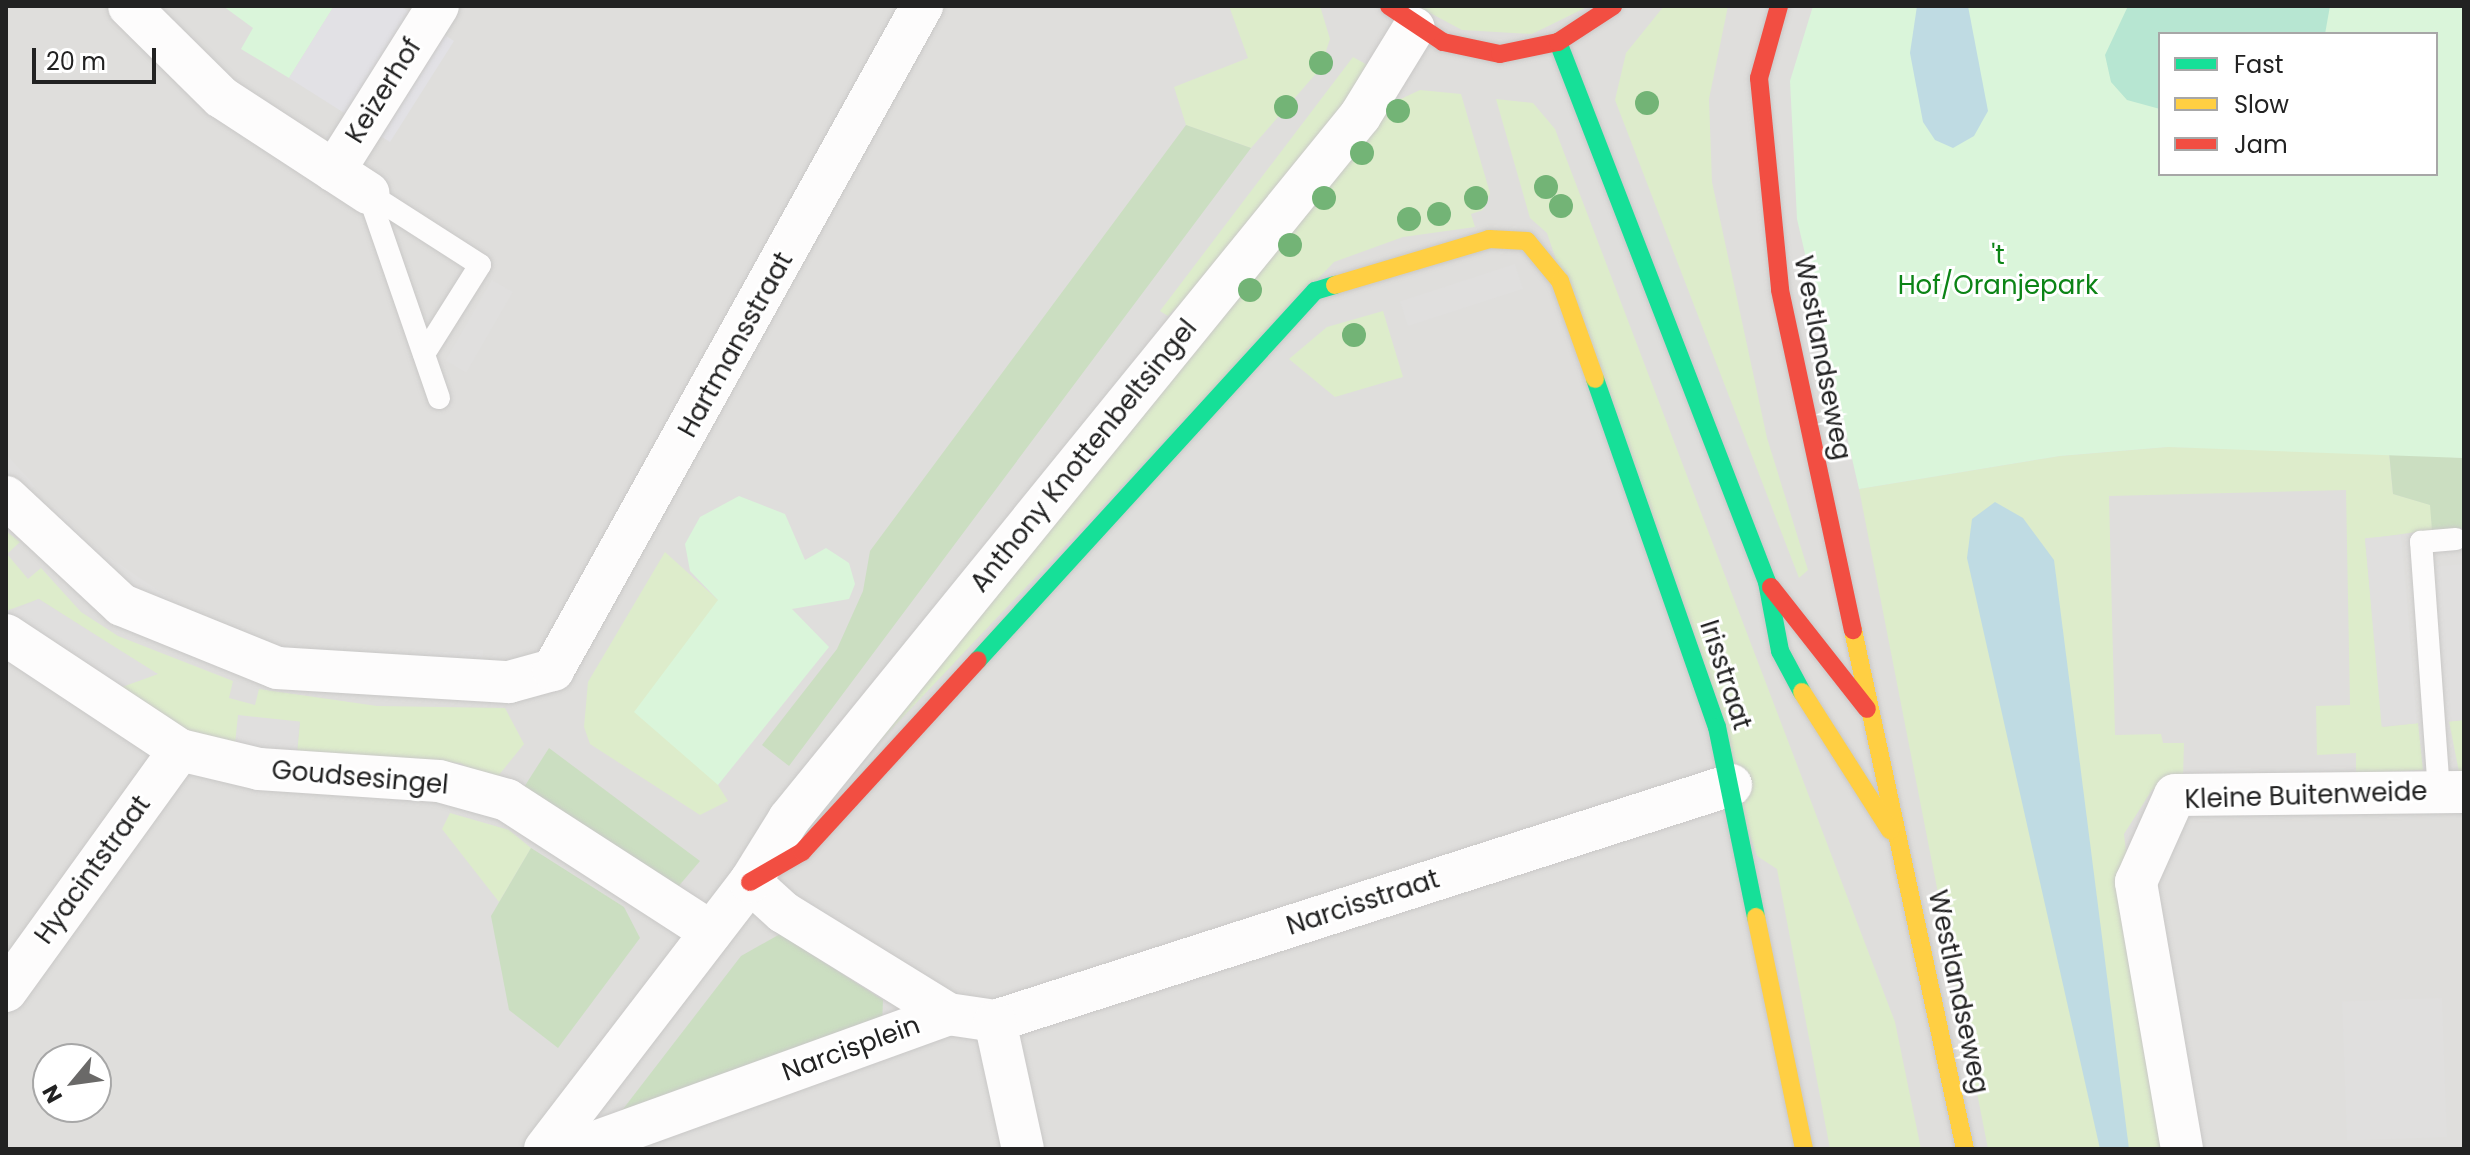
<!DOCTYPE html>
<html>
<head>
<meta charset="utf-8">
<style>
	body { margin:0 }
	#map { position:relative; width:2470px; height:1155px; overflow:hidden; background:#f0eeeb; font-family:Poppins,sans-serif }
	div>[style] { position:absolute }
	.residential>* { inset:0; background:#dfdedc }
	.grass>* { inset:0; background:#ddeccb }
	.forest>* { inset:0; background:#cbdec1 }
	.park>* { inset:0; background:#daf5da }
	.pitch>* { inset:0; background:#b7e6d2 }
	.parking>* { inset:0; background:#e0dfde; transform-origin:0 0 }
	.plaza>* { inset:0; background:#e2e1e5 }
	.water>* { inset:0; background:#bfdbe3 }
	.roads { filter:drop-shadow(0 0 2px #c9c8c7) drop-shadow(0 0 2px #c9c8c7) }
	.lane>* { height:22px; margin:-11px; padding:0 11px; transform-origin:11px; border-radius:11px; background:#fdfcfc }
	.street>* { height:42px; margin:-21px; padding:0 21px; transform-origin:21px; border-radius:21px; background:#fdfcfc }
	.fast>* { height:18px; margin:-9px; padding:0 9px; transform-origin:9px; border-radius:9px; background:#16e098 }
	.slow>* { height:18px; margin:-9px; padding:0 9px; transform-origin:9px; border-radius:9px; background:#ffcf43 }
	.jam>* { height:18px; margin:-9px; padding:0 9px; transform-origin:9px; border-radius:9px; background:#f24e42 }
	.trees>* { width:24px; height:24px; margin:-12px; border-radius:50%; background:#73b476 }
	span { translate:-50% -50%; white-space:nowrap; text-align:center; line-height:1.15; -webkit-text-stroke:6px #fff; paint-order:stroke }
	.street-label { font-size:26px; color:#222 }
	.park-label { font-size:26px; color:#0c8416 }
	.frame { position:absolute; inset:0; border:8px solid #222; pointer-events:none }
	.legend { position:absolute; left:2158px; top:32px; width:280px; height:144px; box-sizing:border-box; background:#fff; border:2px solid #a7a7a7; margin:0; padding:10px 14px; list-style:none; font-size:24px; color:#222 }
	.legend li { display:flex; align-items:center; gap:16px; height:40px }
	.legend b { width:40px; border:2px solid #a7a7a7 }
	.north { position:absolute; left:32px; top:1043px; width:80px; height:80px; box-sizing:border-box; background:#fff; border:2px solid #a7a7a7; border-radius:50%; rotate:241deg; font-size:22px; font-weight:700; line-height:32px; text-align:center; color:#222 }
	.north::after { content:''; display:block; margin:auto; width:28px; height:36px; background:#6a6968; clip-path:polygon(50% 0,100% 100%,50% 72%,0 100%) }
	.scale { position:absolute; left:32px; top:48px; width:124px; height:36px; box-sizing:border-box; border:4px solid #222; border-top:0; padding-left:10px; font-size:24px; line-height:28px; white-space:nowrap; color:#222; -webkit-text-stroke:6px #fff; paint-order:stroke }
</style>
</head>
<body>
<div id="map">
	<div class="residential">
		<div style="clip-path:polygon(evenodd,6px 6px,2464px 6px,2464px 1149px,6px 1149px,6px 6px,2160px 34px,2436px 34px,2436px 174px,2160px 174px,2160px 34px,6px 6px,48px 1059px,96px 1059px,96px 1107px,48px 1107px,48px 1059px)"></div>
	</div>
	<div class="grass">
		<div style="clip-path:polygon(1229px 6px,1320px 6px,1330px 39px,1320px 69px,1251px 148px,1186px 125px,1174px 87px,1248px 58px)"></div>
		<div style="clip-path:polygon(1417px 6px,1589px 6px,1532px 34px,1462px 30px)"></div>
		<div style="clip-path:polygon(1664px 6px,1728px 6px,1709px 99px,1712px 182px,1767px 438px,1808px 570px,1799px 578px,1615px 100px,1626px 53px)"></div>
		<div style="clip-path:polygon(1353px 57px,1369px 66px,1364px 83px,1244px 240px,1168px 316px,1160px 311px)"></div>
		<div style="clip-path:polygon(1420px 90px,1461px 94px,1490px 193px,1483px 210px,1471px 214px,1475px 227px,1403px 237px,1334px 262px,865px 757px,1388px 105px)"></div>
		<div style="clip-path:polygon(1496px 99px,1533px 103px,1555px 129px,1895px 1022px,1921px 1149px,1830px 1149px,1777px 869px,1757px 856px,1547px 233px,1530px 218px)"></div>
		<div style="clip-path:polygon(1383px 311px,1403px 377px,1335px 397px,1289px 359px,1327px 327px)"></div>
		<div style="clip-path:polygon(2168px 447px,2389px 452px,2393px 494px,2431px 505px,2432px 530px,2365px 539px,2383px 727px,2418px 723px,2423px 770px,2356px 773px,2356px 753px,2317px 755px,2316px 706px,2350px 705px,2346px 490px,2109px 496px,2115px 735px,2161px 734px,2163px 743px,2184px 743px,2183px 776px,2152px 790px,2124px 834px,2161px 1149px,1988px 1149px,1859px 489px,2060px 456px)"></div>
		<div style="clip-path:polygon(6px 531px,20px 542px,7px 554px,28px 579px,41px 568px,81px 612px,118px 636px,233px 681px,229px 698px,255px 705px,259px 689px,377px 706px,505px 708px,524px 744px,494px 781px,460px 763px,297px 754px,300px 722px,234px 747px,180px 728px,119px 688px,157px 674px,39px 599px,6px 611px)"></div>
		<div style="clip-path:polygon(665px 552px,718px 600px,718px 785px,728px 801px,700px 815px,590px 744px,584px 727px,588px 682px)"></div>
		<div style="clip-path:polygon(2464px 720px,2464px 771px,2459px 772px,2449px 721px)"></div>
		<div style="clip-path:polygon(450px 813px,509px 830px,531px 848px,499px 902px,442px 829px)"></div>
	</div>
	<div class="forest">
		<div style="clip-path:polygon(1186px 125px,1251px 148px,789px 766px,762px 745px,837px 649px,863px 591px,870px 551px)"></div>
		<div style="clip-path:polygon(2389px 452px,2464px 458px,2464px 528px,2432px 530px,2430px 505px,2393px 494px)"></div>
		<div style="clip-path:polygon(549px 748px,700px 861px,677px 888px,519px 795px)"></div>
		<div style="clip-path:polygon(531px 848px,624px 907px,640px 938px,558px 1048px,509px 1010px,491px 916px)"></div>
		<div style="clip-path:polygon(780px 934px,883px 1000px,882px 1025px,620px 1113px,741px 956px)"></div>
	</div>
	<div class="park">
		<div style="clip-path:polygon(223px 6px,334px 6px,289px 78px,241px 49px,253px 28px)"></div>
		<div style="clip-path:polygon(evenodd,1813px 6px,2464px 6px,2464px 458px,2168px 447px,2060px 456px,1859px 489px,1797px 219px,1790px 81px,1813px 6px,2160px 34px,2436px 34px,2436px 174px,2160px 174px,2160px 34px)"></div>
		<div style="clip-path:polygon(739px 496px,785px 514px,805px 560px,826px 548px,849px 563px,855px 584px,849px 599px,792px 609px,829px 647px,718px 785px,634px 712px,718px 600px,690px 571px,685px 544px,700px 517px)"></div>
	</div>
	<div class="pitch">
		<div style="clip-path:polygon(2128px 6px,2330px 6px,2325px 34px,2160px 34px,2160px 109px,2127px 100px,2111px 82px,2105px 55px)"></div>
	</div>
	<div class="parking">
		<div style="left:1515px;top:264px;width:26px;height:121px;rotate:72deg"></div>
		<div style="left:492px;top:280px;width:24px;height:93px;rotate:30deg"></div>
		<div style="clip-path:polygon(6px 454px,35px 486px,24px 497px,6px 477px)"></div>
		<div style="clip-path:polygon(55px 507px,94px 547px,174px 601px,170px 611px,145px 600px,46px 514px)"></div>
		<div style="left:2401px;top:535px;width:189px;height:36px;rotate:85deg"></div>
		<div style="clip-path:polygon(2464px 564px,2464px 720px,2447px 722px,2432px 567px)"></div>
		<div style="clip-path:polygon(38px 599px,158px 674px,119px 688px,6px 616px)"></div>
		<div style="clip-path:polygon(483px 650px,483px 665px,372px 655px,407px 654px)"></div>
		<div style="left:238px;top:715px;width:62px;height:32px;rotate:6deg"></div>
		<div style="left:2442px;top:998px;width:139px;height:100px;rotate:88deg"></div>
	</div>
	<div class="plaza">
		<div style="clip-path:polygon(334px 6px,400px 6px,454px 41px,390px 142px,289px 78px)"></div>
	</div>
	<div class="water">
		<div style="clip-path:polygon(1917px 6px,1968px 6px,1988px 111px,1974px 136px,1953px 148px,1935px 140px,1923px 122px,1910px 53px)"></div>
		<div style="clip-path:polygon(1995px 502px,2023px 518px,2054px 560px,2129px 1149px,2100px 1149px,1967px 558px,1972px 519px)"></div>
	</div>
	<div class="roads">
		<div class="lane">
			<div style="left:368px;top:193px;width:133px;rotate:32.7deg"></div>
			<div style="left:480px;top:265px;width:105px;rotate:122.2deg"></div>
			<div style="left:368px;top:193px;width:217px;rotate:70.9deg"></div>
			<div style="left:2439px;top:792px;width:251px;rotate:-94.1deg"></div>
			<div style="left:2421px;top:542px;width:35px;rotate:-5deg"></div>
		</div>
		<div class="street">
			<div style="left:129px;top:6px;width:129px;rotate:44.7deg"></div>
			<div style="left:221px;top:97px;width:176px;rotate:33.1deg"></div>
			<div style="left:334px;top:171px;width:195px;rotate:-57.8deg"></div>
			<div style="left:6px;top:497px;width:158px;rotate:43deg"></div>
			<div style="left:122px;top:605px;width:167px;rotate:22.1deg"></div>
			<div style="left:277px;top:668px;width:232px;rotate:3.5deg"></div>
			<div style="left:509px;top:682px;width:46px;rotate:-15.3deg"></div>
			<div style="left:553px;top:670px;width:760px;rotate:-60.94deg"></div>
			<div style="left:6px;top:635px;width:209px;rotate:33.5deg"></div>
			<div style="left:180px;top:750px;width:81px;rotate:13.5deg"></div>
			<div style="left:259px;top:769px;width:180px;rotate:3.8deg"></div>
			<div style="left:439px;top:781px;width:71px;rotate:15.6deg"></div>
			<div style="left:507px;top:800px;width:243px;rotate:32.9deg"></div>
			<div style="left:750px;top:882px;width:45px;rotate:42.3deg"></div>
			<div style="left:783px;top:912px;width:194px;rotate:31.7deg"></div>
			<div style="left:948px;top:1014px;width:48px;rotate:8.5deg"></div>
			<div style="left:995px;top:1021px;width:773px;rotate:-17.78deg"></div>
			<div style="left:6px;top:991px;width:297px;rotate:-54.2deg"></div>
			<div style="left:995px;top:1021px;width:131px;rotate:77.7deg"></div>
			<div style="left:545px;top:1149px;width:337px;rotate:-52.5deg"></div>
			<div style="left:750px;top:882px;width:74px;rotate:-58.2deg"></div>
			<div style="left:789px;top:819px;width:906px;rotate:-50.92deg"></div>
			<div style="left:1360px;top:116px;width:103px;rotate:-58.5deg"></div>
			<div style="left:576px;top:1149px;width:396px;rotate:-19.9deg"></div>
			<div style="left:2182px;top:1149px;width:271px;rotate:-99.8deg"></div>
			<div style="left:2136px;top:882px;width:95px;rotate:-65.9deg"></div>
			<div style="left:2175px;top:795px;width:289px;rotate:-0.6deg"></div>
		</div>
		<div class="fast">
			<div style="left:1558px;top:42px;width:579px;rotate:68.84deg"></div>
			<div style="left:1767px;top:582px;width:70px;rotate:79.3deg"></div>
			<div style="left:1780px;top:651px;width:47px;rotate:61.8deg"></div>
			<div style="left:1595px;top:379px;width:369px;rotate:70.7deg"></div>
			<div style="left:1717px;top:727px;width:194px;rotate:78.4deg"></div>
			<div style="left:978px;top:660px;width:500px;rotate:-47.6deg"></div>
			<div style="left:1315px;top:291px;width:21px;rotate:-17deg"></div>
		</div>
		<div class="slow">
			<div style="left:1335px;top:285px;width:161px;rotate:-16.6deg"></div>
			<div style="left:1489px;top:239px;width:38px;rotate:3deg"></div>
			<div style="left:1527px;top:241px;width:52px;rotate:50.5deg"></div>
			<div style="left:1560px;top:281px;width:104px;rotate:70.3deg"></div>
			<div style="left:1853px;top:630px;width:531px;rotate:77.82deg"></div>
			<div style="left:1802px;top:692px;width:164px;rotate:57.5deg"></div>
			<div style="left:1756px;top:917px;width:237px;rotate:78.3deg"></div>
		</div>
		<div class="jam">
			<div style="left:1389px;top:6px;width:65px;rotate:33.7deg"></div>
			<div style="left:1443px;top:42px;width:58px;rotate:11.9deg"></div>
			<div style="left:1500px;top:54px;width:59px;rotate:-11.7deg"></div>
			<div style="left:1558px;top:42px;width:66px;rotate:-33.2deg"></div>
			<div style="left:1779px;top:6px;width:75px;rotate:105.5deg"></div>
			<div style="left:1759px;top:78px;width:213px;rotate:84.3deg"></div>
			<div style="left:1780px;top:290px;width:348px;rotate:77.9deg"></div>
			<div style="left:1771px;top:587px;width:155px;rotate:51.8deg"></div>
			<div style="left:750px;top:882px;width:60px;rotate:-30deg"></div>
			<div style="left:802px;top:852px;width:260px;rotate:-47.5deg"></div>
		</div>
	</div>
	<div class="trees">
		<div style="left:1321px;top:63px"></div>
		<div style="left:1647px;top:103px"></div>
		<div style="left:1286px;top:107px"></div>
		<div style="left:1398px;top:111px"></div>
		<div style="left:1362px;top:153px"></div>
		<div style="left:1546px;top:187px"></div>
		<div style="left:1324px;top:198px"></div>
		<div style="left:1476px;top:198px"></div>
		<div style="left:1561px;top:206px"></div>
		<div style="left:1439px;top:214px"></div>
		<div style="left:1409px;top:219px"></div>
		<div style="left:1290px;top:245px"></div>
		<div style="left:1250px;top:290px"></div>
		<div style="left:1354px;top:335px"></div>
	</div>
	<div class="street-label">
		<span style="left:384px;top:91px;rotate:-58deg">Keizerhof</span>
		<span style="left:736px;top:345px;rotate:-61deg">Hartmansstraat</span>
		<span style="left:1822px;top:358px;rotate:79deg">Westlandseweg</span>
		<span style="left:1084px;top:456px;rotate:-51deg">Anthony Knottenbeltsingel</span>
		<span style="left:1725px;top:675px;rotate:72deg">Irisstraat</span>
		<span style="left:360px;top:778px;rotate:5deg">Goudsesingel</span>
		<span style="left:2306px;top:796px;rotate:-2deg">Kleine Buitenweide</span>
		<span style="left:93px;top:870px;rotate:-54deg">Hyacintstraat</span>
		<span style="left:1363px;top:903px;rotate:-18deg">Narcisstraat</span>
		<span style="left:1958px;top:992px;rotate:78deg">Westlandseweg</span>
		<span style="left:851px;top:1049px;rotate:-20deg">Narcisplein</span>
	</div>
	<div class="park-label">
		<span style="left:1998px;top:271px">'t<br>Hof/Oranjepark</span>
	</div>
	<div class="frame"></div>
	<ul class="legend">
	<li><b style="height:10px;background:#16e098"></b>Fast</li>
	<li><b style="height:10px;background:#ffcf43"></b>Slow</li>
	<li><b style="height:10px;background:#f24e42"></b>Jam</li>
	</ul>
	<div class="north">N</div>
	<div class="scale">20 m</div>
</div>
</body>
</html>
